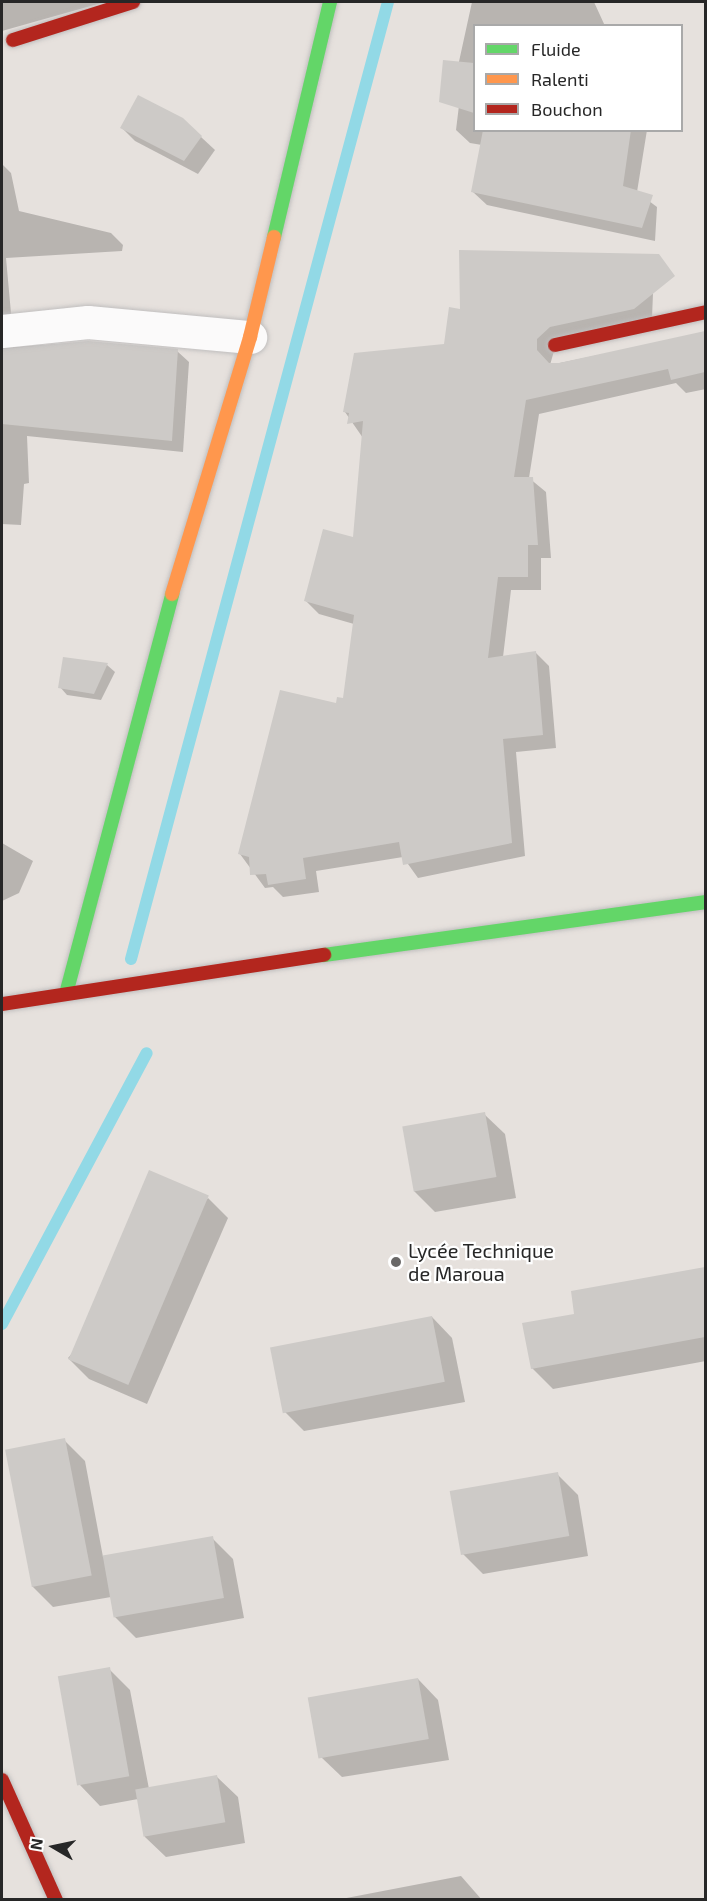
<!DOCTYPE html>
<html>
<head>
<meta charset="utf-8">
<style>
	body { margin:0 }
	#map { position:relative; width:707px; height:1901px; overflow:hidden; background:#e6e1dd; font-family:"Exo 2",sans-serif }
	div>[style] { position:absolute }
	.shadow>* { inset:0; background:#0003 }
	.stream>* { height:12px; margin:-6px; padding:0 6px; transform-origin:6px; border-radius:6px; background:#92d9e6 }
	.building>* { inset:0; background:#cdcac7; transform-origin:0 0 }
	.roads { filter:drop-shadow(0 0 2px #c0bebe) drop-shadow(0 0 2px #c0bebe) }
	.street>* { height:33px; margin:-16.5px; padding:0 16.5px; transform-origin:16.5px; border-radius:16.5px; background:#fbfafa }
	.fast>* { height:14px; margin:-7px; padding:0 7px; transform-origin:7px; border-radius:7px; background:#63d668 }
	.slow>* { height:14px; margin:-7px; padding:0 7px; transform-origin:7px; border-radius:7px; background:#ff974d }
	.jam>* { height:14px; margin:-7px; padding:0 7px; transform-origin:7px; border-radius:7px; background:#b3261e }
	.dots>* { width:16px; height:16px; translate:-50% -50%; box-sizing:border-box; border:3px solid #fff; border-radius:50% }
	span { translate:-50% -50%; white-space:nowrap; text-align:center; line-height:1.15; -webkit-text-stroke:4.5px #fff; paint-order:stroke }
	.poi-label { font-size:20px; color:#272727 }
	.left { translate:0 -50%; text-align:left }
	.frame { position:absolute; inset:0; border:3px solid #272727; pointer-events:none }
	.legend { position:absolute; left:473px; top:24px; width:210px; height:108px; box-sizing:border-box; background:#fff; border:2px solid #a9a9a9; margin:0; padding:8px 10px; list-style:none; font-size:18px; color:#272727 }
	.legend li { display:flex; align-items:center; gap:12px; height:30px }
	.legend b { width:30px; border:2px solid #a9a9a9 }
	.north { position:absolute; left:24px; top:1817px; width:60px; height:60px; -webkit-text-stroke:4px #fff; paint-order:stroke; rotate:279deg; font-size:16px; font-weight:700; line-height:24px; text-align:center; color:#272727 }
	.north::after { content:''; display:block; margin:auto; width:21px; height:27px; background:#272727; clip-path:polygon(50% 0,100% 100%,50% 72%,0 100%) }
</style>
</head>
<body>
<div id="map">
	<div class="shadow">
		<div style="clip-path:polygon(2px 2px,105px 2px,2px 31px)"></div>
		<div style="clip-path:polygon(472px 2px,594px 2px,605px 26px,474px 26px,474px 130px,647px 130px,637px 192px,657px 207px,655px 241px,487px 205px,473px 192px,482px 145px,470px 143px,456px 130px,460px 97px,453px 89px)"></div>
		<div style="clip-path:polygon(122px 128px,201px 137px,215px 150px,198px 174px,135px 141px)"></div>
		<div style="clip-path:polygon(2px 164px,11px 173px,19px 211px,111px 233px,123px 245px,122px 251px,6px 258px,12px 324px,2px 332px)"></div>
		<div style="clip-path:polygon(654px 269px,652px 318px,556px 344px,550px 365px,706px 333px,706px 389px,686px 393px,676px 383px,539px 414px,529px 478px,546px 492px,551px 558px,541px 558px,541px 590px,511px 590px,503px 657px,535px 652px,549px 666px,556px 748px,516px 752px,525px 856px,418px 878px,403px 857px,316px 871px,319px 892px,283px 897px,273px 887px,265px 888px,240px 854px,344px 699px,354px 624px,319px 614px,305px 600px,354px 539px,363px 438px,345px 412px,446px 346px,462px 310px)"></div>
		<div style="clip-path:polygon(88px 342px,177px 351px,189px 362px,183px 452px,27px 436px,29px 483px,24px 484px,21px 525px,2px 524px,2px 348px)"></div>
		<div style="clip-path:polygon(107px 665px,115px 672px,101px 700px,67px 695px,60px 687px)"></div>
		<div style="clip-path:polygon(2px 843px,33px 861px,19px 893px,2px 901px)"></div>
		<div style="clip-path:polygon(484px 1114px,505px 1134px,516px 1198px,435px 1212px,414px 1191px)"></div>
		<div style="clip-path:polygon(208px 1198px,228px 1218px,147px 1404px,89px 1379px,68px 1358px)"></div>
		<div style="clip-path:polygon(706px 1268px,706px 1361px,553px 1389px,532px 1368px,576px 1316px,573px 1292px)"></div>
		<div style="clip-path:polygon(432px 1317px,452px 1338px,465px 1402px,304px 1431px,284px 1411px)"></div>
		<div style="clip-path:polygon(64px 1440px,85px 1461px,103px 1557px,212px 1538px,233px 1559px,244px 1618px,136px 1638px,115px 1617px,111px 1597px,53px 1607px,32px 1586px)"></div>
		<div style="clip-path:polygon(557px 1474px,578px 1495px,588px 1556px,483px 1574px,463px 1554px)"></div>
		<div style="clip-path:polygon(109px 1669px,130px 1690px,149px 1789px,217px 1777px,238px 1797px,245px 1843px,166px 1857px,145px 1837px,138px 1799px,100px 1806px,80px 1785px)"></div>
		<div style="clip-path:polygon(418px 1679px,438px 1700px,449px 1760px,342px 1777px,321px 1757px)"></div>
		<div style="clip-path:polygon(461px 1876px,482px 1900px,336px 1900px)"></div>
	</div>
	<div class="stream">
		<div style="left:131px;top:959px;width:991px;rotate:-74.97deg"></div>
		<div style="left:2px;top:1324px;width:307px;rotate:-61.9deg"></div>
	</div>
	<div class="building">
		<div style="clip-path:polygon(443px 60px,474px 63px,474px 113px,439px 102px)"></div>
		<div style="clip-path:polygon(138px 95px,183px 118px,202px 136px,184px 161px,120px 128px)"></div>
		<div style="clip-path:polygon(483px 130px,631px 130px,623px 186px,653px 195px,642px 228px,471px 192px)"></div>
		<div style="clip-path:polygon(459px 250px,659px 254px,675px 276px,634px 309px,550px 327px,537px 339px,537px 350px,549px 363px,559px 363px,705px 331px,705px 372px,671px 380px,668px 369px,526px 400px,514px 477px,533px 477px,538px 545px,528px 545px,528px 577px,498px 577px,488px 658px,536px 651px,543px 735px,503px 739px,512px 843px,403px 865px,399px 842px,303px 858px,306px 879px,268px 885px,266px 874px,250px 875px,249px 857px,238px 854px,280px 690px,336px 703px,337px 697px,343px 698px,354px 615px,304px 601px,323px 529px,353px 537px,363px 421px,347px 424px,349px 413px,343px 412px,354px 353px,444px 344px,449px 307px,460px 309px)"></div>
		<div style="clip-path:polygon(88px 341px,178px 349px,172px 441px,2px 424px,2px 349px)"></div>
		<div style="clip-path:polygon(63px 657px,108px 663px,94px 694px,58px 688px)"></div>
		<div style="left:485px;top:1112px;width:66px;height:84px;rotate:80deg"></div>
		<div style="left:149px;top:1170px;width:65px;height:206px;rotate:23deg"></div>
		<div style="clip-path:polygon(705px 1267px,705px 1337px,531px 1369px,522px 1323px,574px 1314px,571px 1291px)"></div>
		<div style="left:432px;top:1316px;width:67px;height:165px;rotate:79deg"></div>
		<div style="left:65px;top:1438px;width:140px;height:61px;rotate:79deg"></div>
		<div style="left:558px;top:1472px;width:65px;height:110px;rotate:80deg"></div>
		<div style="left:213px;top:1536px;width:63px;height:112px;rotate:80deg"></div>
		<div style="left:110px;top:1667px;width:111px;height:53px;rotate:80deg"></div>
		<div style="left:418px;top:1678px;width:62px;height:112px;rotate:80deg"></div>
		<div style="left:217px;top:1775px;width:48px;height:83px;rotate:80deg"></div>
	</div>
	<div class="roads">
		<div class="street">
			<div style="left:2px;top:331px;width:86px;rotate:-6deg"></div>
			<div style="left:88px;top:322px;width:163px;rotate:5.3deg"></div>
		</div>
		<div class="fast">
			<div style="left:274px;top:237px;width:242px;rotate:-76.6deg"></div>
			<div style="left:324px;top:955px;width:386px;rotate:-7.9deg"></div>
			<div style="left:67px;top:990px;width:410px;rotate:-75.1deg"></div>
		</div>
		<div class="slow">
			<div style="left:172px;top:594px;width:269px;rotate:-73.1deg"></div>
			<div style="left:250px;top:337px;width:103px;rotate:-76.5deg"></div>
		</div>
		<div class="jam">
			<div style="left:13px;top:40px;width:126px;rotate:-17.6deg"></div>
			<div style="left:555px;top:345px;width:155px;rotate:-12.3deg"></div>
			<div style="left:2px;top:1004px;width:326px;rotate:-8.7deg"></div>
			<div style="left:2px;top:1780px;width:132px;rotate:65.8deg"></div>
		</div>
	</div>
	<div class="dots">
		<div style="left:396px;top:1262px;background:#6a6867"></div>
	</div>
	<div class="poi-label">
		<span class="left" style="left:408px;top:1262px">Lycée Technique<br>de Maroua</span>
	</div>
	<div class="frame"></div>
	<ul class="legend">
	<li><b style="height:8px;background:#63d668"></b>Fluide</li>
	<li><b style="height:8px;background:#ff974d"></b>Ralenti</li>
	<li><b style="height:8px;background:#b3261e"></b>Bouchon</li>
	</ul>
	<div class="north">N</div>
</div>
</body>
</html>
